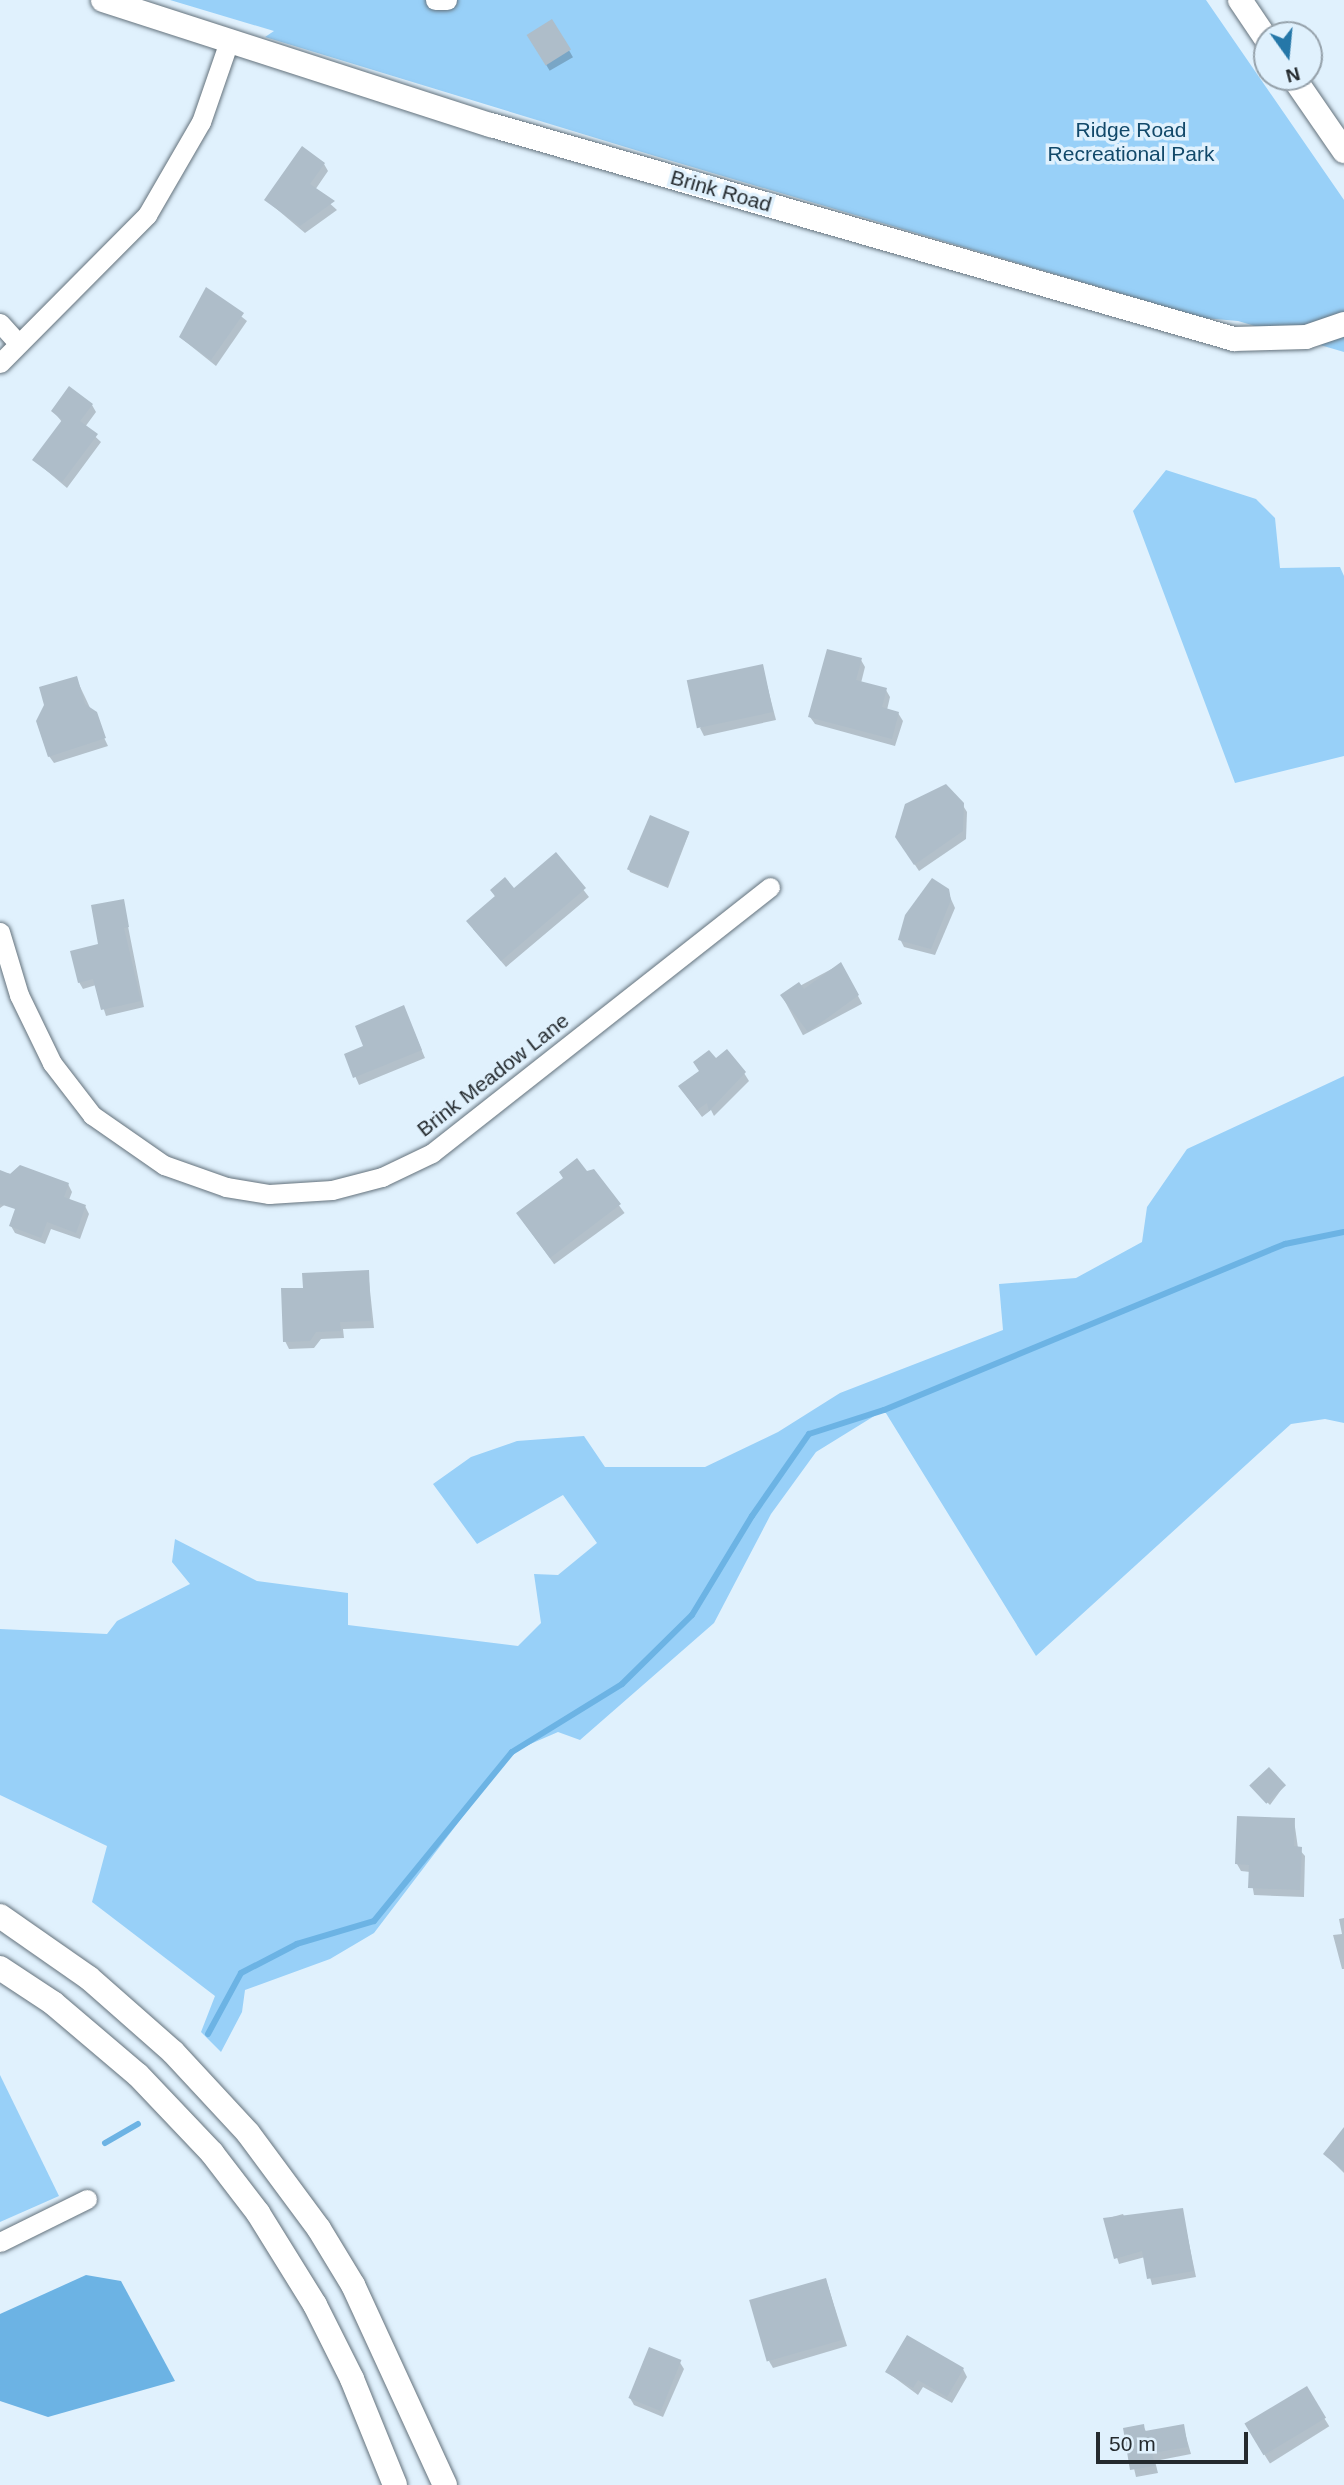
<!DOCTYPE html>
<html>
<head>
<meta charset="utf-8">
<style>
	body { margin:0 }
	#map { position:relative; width:1344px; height:2485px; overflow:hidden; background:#e0f1fd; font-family:Arial,sans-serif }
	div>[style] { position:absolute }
	.green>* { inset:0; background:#98d0f8 }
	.water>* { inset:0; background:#6cb3e4 }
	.shadow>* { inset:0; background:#0003; transform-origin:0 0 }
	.stream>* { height:6px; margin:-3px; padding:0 3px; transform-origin:3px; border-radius:3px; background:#6cb3e4 }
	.building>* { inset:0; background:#aebdc9; transform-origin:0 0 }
	.roads { filter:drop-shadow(0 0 2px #64727c) drop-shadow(0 0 2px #64727c) }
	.minor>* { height:19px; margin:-9.5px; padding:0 9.5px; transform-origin:9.5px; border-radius:9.5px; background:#fff }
	.major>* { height:24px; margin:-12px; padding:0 12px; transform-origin:12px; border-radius:12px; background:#fff }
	span { translate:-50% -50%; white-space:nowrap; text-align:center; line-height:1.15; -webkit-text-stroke:7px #e0f1fd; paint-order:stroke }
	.park-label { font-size:21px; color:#12496a }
	.street-label { font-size:21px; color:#242a2e }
	.north { position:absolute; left:1253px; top:21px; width:70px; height:70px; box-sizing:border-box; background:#e0f1fd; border:2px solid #95a1aa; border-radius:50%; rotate:165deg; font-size:19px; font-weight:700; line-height:28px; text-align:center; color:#242a2e }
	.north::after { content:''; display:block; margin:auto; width:24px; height:32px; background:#2577a8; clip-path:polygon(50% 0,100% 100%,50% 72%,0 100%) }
	.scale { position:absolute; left:1096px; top:2432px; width:152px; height:32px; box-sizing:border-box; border:4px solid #242a2e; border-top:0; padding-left:9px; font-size:21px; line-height:24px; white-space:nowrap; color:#242a2e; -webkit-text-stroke:5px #e0f1fd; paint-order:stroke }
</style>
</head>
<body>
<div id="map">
	<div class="green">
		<div style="clip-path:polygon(170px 0,1206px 0,1344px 200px,1344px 352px,1238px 321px,1204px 318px,655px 156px,265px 37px,274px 31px)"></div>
		<div style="clip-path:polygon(1166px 470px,1256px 499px,1275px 518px,1280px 568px,1340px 567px,1344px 576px,1344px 756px,1235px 783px,1133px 511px)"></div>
		<div style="clip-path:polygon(1344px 1076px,1344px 1423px,1325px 1419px,1291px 1424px,1036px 1656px,884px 1410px,816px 1452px,771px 1514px,714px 1623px,580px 1740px,558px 1732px,512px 1752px,374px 1933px,330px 1959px,245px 1990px,242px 2012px,221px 2052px,201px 2032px,215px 1996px,92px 1902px,107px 1846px,0 1795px,0 1629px,107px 1634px,117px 1621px,190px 1584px,172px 1562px,175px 1539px,257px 1581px,348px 1593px,348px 1625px,518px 1646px,541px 1623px,534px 1574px,558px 1575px,597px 1543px,563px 1495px,477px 1544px,433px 1484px,471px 1457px,517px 1441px,584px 1436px,605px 1467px,705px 1467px,778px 1432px,840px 1393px,1003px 1330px,999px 1284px,1076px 1278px,1142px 1242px,1147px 1207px,1187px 1149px)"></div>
		<div style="clip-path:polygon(0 2075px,59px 2196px,0 2222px)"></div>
	</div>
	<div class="water">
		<div style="clip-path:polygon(86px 2275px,121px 2281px,175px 2381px,48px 2417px,0 2401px,0 2314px)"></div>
	</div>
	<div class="shadow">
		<div style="left:552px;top:21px;width:42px;height:27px;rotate:60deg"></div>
		<div style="clip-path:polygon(324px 164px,328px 171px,315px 190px,337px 210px,305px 233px,266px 200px)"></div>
		<div style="clip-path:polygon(207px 289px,247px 321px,216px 366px,181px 338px)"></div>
		<div style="clip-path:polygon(92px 405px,96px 412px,85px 427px,101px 442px,67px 488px,34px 460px,62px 422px,53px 411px)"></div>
		<div style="clip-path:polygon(861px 660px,865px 667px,861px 683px,886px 690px,890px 697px,887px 710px,898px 713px,903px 721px,895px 746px,815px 724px,810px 717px)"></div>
		<div style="clip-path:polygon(762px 666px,776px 720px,704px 736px,700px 728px)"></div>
		<div style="clip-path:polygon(76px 678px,108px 746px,54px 763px,49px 756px)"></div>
		<div style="clip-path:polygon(962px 804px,967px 812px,966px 839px,919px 871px,902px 845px)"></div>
		<div style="clip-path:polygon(689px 833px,668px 888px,630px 872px,629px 869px)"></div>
		<div style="clip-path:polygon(556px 855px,589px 897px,506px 967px,473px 929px,496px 898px,492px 891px,514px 890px)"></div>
		<div style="clip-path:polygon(947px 890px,955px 908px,935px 955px,904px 947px,900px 939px)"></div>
		<div style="clip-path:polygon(123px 901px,144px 1007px,106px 1016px,96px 985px,83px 989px,79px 982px)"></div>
		<div style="left:841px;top:964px;width:45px;height:67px;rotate:62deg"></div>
		<div style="clip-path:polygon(407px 1015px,425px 1058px,359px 1085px,346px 1055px,366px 1047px)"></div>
		<div style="clip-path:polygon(715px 1061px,744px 1073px,749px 1081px,714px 1116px,711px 1110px,702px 1117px,685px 1094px)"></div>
		<div style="left:594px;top:1171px;width:52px;height:87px;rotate:54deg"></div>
		<div style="clip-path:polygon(0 1172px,68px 1184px,72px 1192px,69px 1200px,85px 1206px,89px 1214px,80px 1239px,51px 1229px,45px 1244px,15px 1233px,11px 1226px,22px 1193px,0 1208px)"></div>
		<div style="clip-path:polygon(368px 1272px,374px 1328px,343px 1329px,344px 1338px,321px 1339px,314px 1348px,289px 1349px,285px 1341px,305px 1289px)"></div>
		<div style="clip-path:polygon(1284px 1786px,1270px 1805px,1254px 1789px)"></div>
		<div style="clip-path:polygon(1294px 1820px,1298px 1848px,1305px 1856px,1304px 1897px,1254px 1895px,1250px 1872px,1241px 1871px,1237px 1864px)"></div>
		<div style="clip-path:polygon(1344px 1918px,1344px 1969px,1342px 1969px,1333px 1935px,1342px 1934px,1339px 1919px)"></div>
		<div style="clip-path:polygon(1344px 2130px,1344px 2173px,1325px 2154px)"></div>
		<div style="clip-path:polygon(1182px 2210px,1196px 2277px,1152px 2285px,1145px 2257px,1119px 2264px,1105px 2219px,1123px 2214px,1126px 2220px)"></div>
		<div style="clip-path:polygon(826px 2280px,847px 2346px,773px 2368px,769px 2361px)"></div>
		<div style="clip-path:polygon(679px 2361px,684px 2369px,663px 2417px,634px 2405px,630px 2398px)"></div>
		<div style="clip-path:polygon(963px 2369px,967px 2377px,952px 2403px,923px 2387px,918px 2395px,887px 2372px)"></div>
		<div style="left:1306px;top:2389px;width:44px;height:70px;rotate:58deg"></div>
		<div style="clip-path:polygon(1143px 2426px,1147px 2433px,1183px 2426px,1191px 2454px,1155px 2461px,1158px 2473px,1136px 2477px,1125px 2430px)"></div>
	</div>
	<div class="stream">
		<div style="left:208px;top:2034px;width:69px;rotate:-61.6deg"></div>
		<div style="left:241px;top:1973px;width:63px;rotate:-27.4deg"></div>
		<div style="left:297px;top:1944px;width:80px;rotate:-16.6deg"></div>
		<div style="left:374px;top:1921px;width:218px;rotate:-50.8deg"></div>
		<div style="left:512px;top:1752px;width:129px;rotate:-31.7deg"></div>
		<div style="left:622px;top:1684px;width:98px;rotate:-44.6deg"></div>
		<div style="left:692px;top:1615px;width:116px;rotate:-58.8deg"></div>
		<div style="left:752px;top:1516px;width:100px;rotate:-55.2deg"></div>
		<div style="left:809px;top:1434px;width:79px;rotate:-17.7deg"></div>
		<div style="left:884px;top:1410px;width:434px;rotate:-22.5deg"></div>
		<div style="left:1285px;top:1244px;width:60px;rotate:-11.5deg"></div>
		<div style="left:105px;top:2143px;width:38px;rotate:-30deg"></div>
	</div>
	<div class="building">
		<div style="left:552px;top:19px;width:36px;height:30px;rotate:58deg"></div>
		<div style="clip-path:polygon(302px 146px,325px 163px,310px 184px,335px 201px,300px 226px,264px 200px)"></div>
		<div style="clip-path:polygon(206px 287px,244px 313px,211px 360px,179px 337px)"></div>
		<div style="clip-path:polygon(69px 386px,93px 404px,80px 421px,98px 434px,62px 482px,32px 460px,62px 420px,51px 411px)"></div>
		<div style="clip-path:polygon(827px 649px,862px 658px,856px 680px,887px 688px,882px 707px,899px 712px,892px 739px,808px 717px)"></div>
		<div style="left:763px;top:664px;width:49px;height:78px;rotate:78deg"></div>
		<div style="clip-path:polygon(77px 676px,85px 704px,97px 712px,106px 738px,48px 757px,36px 721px,44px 705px,39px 687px)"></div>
		<div style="clip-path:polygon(946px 784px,964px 803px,963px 831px,914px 865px,895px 837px,905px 804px)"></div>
		<div style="left:650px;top:815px;width:43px;height:59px;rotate:23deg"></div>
		<div style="clip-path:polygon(556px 852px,586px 888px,501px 961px,466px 921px,495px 896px,490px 890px,505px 877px,514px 888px)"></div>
		<div style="clip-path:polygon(932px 878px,949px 889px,951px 900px,931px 949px,898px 940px,905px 915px)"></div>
		<div style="clip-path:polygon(124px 899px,129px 927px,124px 928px,141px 1001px,101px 1010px,93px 979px,78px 983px,70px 951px,98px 944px,91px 905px)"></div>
		<div style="clip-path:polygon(841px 962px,859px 995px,808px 1032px,780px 995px,799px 982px,804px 989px)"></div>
		<div style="clip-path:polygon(404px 1005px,422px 1050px,353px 1078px,344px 1054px,363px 1046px,355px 1026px)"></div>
		<div style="clip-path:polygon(727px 1049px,746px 1072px,709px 1111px,707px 1103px,697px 1110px,678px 1086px,699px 1071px,693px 1062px,709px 1050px,716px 1058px)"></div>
		<div style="clip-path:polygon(577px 1158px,587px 1171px,594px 1169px,621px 1204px,550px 1258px,516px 1213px,563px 1178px,559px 1172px)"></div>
		<div style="clip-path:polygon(20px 1165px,69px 1183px,64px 1197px,86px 1205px,76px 1233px,47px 1222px,41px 1238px,9px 1226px,15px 1209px,0 1204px,0 1170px,10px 1174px)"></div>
		<div style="clip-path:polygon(369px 1270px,371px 1321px,340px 1322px,341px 1331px,316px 1332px,310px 1341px,283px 1342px,281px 1288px,303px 1288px,302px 1273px)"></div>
		<div style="left:1269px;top:1767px;width:25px;height:27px;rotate:47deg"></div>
		<div style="clip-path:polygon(1237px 1816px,1295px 1818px,1294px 1846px,1302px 1847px,1300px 1890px,1248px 1888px,1249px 1865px,1235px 1864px)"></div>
		<div style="clip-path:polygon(1344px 2127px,1344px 2171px,1323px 2154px)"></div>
		<div style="clip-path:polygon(1183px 2208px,1194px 2271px,1147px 2279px,1142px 2251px,1114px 2259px,1103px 2218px)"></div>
		<div style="left:826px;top:2278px;width:64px;height:80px;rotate:74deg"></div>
		<div style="clip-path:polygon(907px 2335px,964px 2368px,947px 2397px,918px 2380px,913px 2388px,885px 2372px)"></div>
		<div style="left:649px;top:2347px;width:35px;height:55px;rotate:22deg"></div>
		<div style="left:1307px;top:2386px;width:37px;height:73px;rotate:59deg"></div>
		<div style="clip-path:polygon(1144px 2424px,1145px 2431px,1184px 2424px,1188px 2447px,1152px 2453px,1155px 2466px,1130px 2470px,1123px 2428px)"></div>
	</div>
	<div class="roads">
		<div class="minor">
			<div style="left:435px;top:0;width:12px"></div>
			<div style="left:0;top:323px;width:27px;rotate:48deg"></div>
			<div style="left:0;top:363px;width:209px;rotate:-45.2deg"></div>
			<div style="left:147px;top:215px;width:108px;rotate:-59.9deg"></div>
			<div style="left:201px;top:122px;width:86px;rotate:-70.9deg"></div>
			<div style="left:0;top:932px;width:66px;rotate:73.2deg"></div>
			<div style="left:19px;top:995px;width:76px;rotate:64.1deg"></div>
			<div style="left:52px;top:1063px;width:66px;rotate:52.4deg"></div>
			<div style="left:92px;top:1115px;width:88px;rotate:34.8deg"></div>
			<div style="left:164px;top:1165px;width:66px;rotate:19.5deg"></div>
			<div style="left:226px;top:1187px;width:44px;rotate:9.2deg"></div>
			<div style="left:269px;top:1194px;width:63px;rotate:-3.6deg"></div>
			<div style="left:332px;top:1190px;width:52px;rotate:-14.6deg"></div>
			<div style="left:382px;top:1177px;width:55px;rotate:-25.6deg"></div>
			<div style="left:432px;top:1153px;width:430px;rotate:-38.2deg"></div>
			<div style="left:0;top:2242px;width:97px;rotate:-26.3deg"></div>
		</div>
		<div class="major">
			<div style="left:103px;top:0;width:408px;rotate:17.9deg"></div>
			<div style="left:491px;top:125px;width:773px;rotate:16.07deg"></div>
			<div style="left:1234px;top:339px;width:72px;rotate:-1.6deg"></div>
			<div style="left:1306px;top:337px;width:40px;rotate:-18.9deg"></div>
			<div style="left:1240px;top:0;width:48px;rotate:56deg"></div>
			<div style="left:1293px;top:77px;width:90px;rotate:55.4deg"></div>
			<div style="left:0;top:1916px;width:108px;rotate:34.9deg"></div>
			<div style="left:89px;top:1978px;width:112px;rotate:41.4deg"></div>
			<div style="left:173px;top:2052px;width:110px;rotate:47.2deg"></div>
			<div style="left:248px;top:2133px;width:119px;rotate:53.5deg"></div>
			<div style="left:319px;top:2229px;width:66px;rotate:58.7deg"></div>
			<div style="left:353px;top:2285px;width:220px;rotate:65.3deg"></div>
			<div style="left:0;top:1968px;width:64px;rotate:33.4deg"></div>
			<div style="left:53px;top:2003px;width:111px;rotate:40.3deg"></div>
			<div style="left:138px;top:2075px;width:108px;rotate:46.5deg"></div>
			<div style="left:212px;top:2153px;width:76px;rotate:52.5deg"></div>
			<div style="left:258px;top:2213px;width:108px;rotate:58.2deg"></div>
			<div style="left:315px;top:2305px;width:83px;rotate:63.4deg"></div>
			<div style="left:352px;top:2379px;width:114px;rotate:67.9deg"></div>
		</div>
	</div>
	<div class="park-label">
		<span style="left:1131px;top:142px">Ridge Road<br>Recreational Park</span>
	</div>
	<div class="street-label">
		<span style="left:721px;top:191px;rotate:16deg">Brink Road</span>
		<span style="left:493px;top:1075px;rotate:-38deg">Brink Meadow Lane</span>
	</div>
	<div class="north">N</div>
	<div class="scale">50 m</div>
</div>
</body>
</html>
